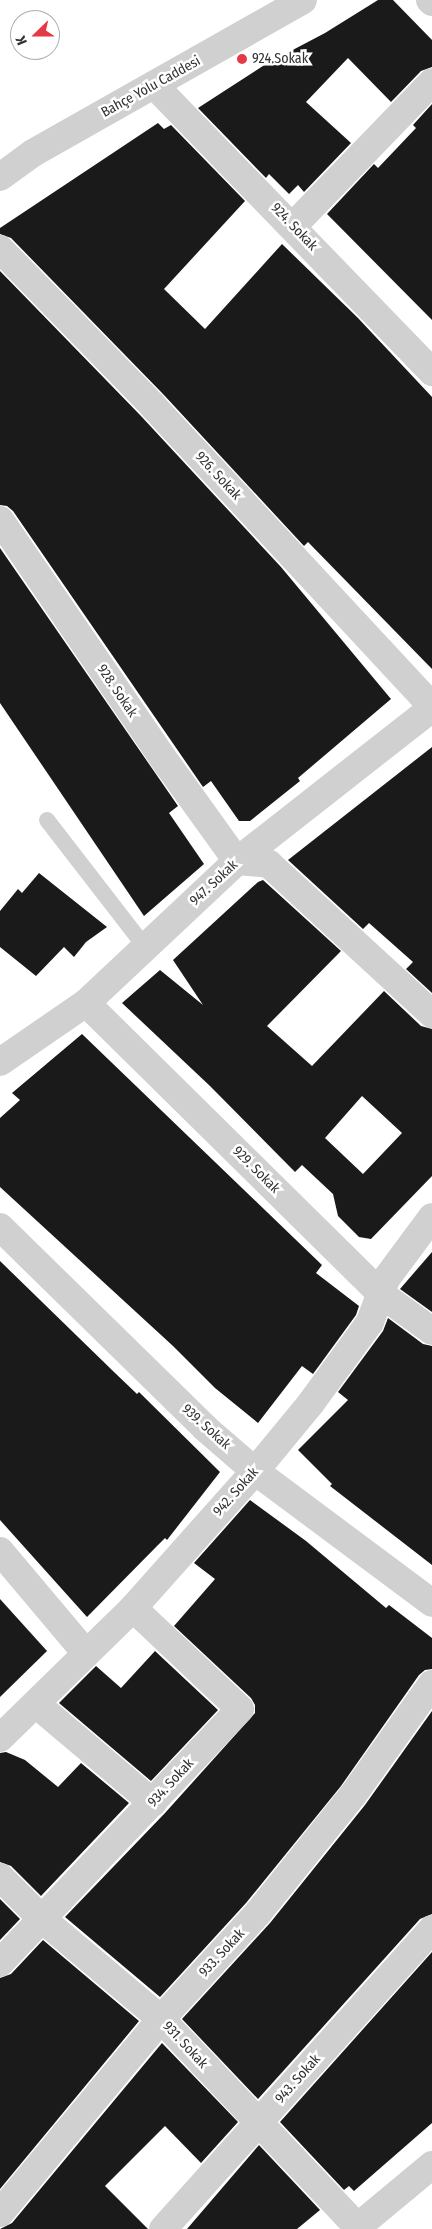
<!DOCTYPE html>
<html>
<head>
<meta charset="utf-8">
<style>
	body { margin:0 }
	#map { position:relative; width:432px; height:2229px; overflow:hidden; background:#fff; font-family:"Fira Sans Condensed",sans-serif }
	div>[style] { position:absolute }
	.building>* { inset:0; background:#1a1a1a }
	.service>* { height:16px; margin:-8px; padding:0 8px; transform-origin:8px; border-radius:8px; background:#d0d0d0 }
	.minor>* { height:28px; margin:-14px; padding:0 14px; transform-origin:14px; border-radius:14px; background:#d0d0d0 }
	.tertiary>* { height:28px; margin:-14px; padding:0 14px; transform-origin:14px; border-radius:14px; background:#d0d0d0 }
	.dots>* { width:14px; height:14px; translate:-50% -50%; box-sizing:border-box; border:2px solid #fff; border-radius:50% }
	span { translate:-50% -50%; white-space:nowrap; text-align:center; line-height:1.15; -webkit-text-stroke:5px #fff; paint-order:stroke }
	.poi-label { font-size:14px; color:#333 }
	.left { translate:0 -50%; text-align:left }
	.street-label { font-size:14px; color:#333 }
	.north { position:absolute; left:10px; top:10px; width:50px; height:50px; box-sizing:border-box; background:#fff; border:1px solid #adadad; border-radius:50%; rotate:248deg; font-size:14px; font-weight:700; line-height:20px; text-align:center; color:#333 }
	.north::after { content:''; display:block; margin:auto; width:18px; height:22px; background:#e63946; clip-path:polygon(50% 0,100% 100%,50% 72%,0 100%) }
</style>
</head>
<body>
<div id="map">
	<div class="building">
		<div style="clip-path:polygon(378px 0,393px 0,432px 40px,432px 67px,421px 71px,391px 102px,348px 58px,306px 102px,351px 143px,304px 192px,298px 185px,289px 194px,269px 174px,266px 178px,198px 108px,266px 64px,325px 33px)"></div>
		<div style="clip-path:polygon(432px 104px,432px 320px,327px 214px,374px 164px,378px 168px,416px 128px,413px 125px)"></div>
		<div style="clip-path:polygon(158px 123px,164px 129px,171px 125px,245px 201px,164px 289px,205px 329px,282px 244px,358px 318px,432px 397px,432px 669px,308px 542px,304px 546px,163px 394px,11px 238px,0 234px,0 228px)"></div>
		<div style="clip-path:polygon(0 271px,141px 416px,281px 567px,391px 699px,298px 778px,300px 781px,250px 821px,239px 821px,211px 781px,203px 787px,13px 511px,7px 506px,0 505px)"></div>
		<div style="clip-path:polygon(0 548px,178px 806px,169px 813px,204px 864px,144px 916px,0 703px)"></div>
		<div style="clip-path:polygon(432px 747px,432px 993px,406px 969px,413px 962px,369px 923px,363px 929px,288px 860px)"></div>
		<div style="clip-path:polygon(39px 873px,107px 927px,86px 942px,74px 957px,64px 947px,36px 976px,0 947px,0 911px,18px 889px,22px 893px)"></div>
		<div style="clip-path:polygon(evenodd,263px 880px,341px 951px,267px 1026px,312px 1066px,384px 991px,421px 1026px,432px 1029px,432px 1176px,371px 1239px,359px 1237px,338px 1216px,333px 1194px,302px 1165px,295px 1172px,210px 1086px,122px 1003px,160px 970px,203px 1005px,173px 960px,258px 882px,263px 880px,362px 1096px,402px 1133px,363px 1174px,325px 1138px,362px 1096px)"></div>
		<div style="clip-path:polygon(82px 1034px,322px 1265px,316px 1273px,359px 1306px,356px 1315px,313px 1374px,302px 1366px,258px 1423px,215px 1388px,173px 1346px,0 1187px,0 1118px,20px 1100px,12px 1093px)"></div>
		<div style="clip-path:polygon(432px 1252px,432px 1312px,400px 1289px)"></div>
		<div style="clip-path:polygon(0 1261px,114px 1372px,137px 1394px,139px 1392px,220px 1472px,167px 1540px,165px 1538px,158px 1545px,87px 1617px,0 1520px)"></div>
		<div style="clip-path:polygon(388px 1318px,423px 1344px,432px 1346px,432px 1565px,330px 1486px,332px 1484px,298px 1450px,348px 1400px,338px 1392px,383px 1331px)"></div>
		<div style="clip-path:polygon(250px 1500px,306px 1541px,386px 1608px,389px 1605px,432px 1638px,432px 1669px,425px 1670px,419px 1675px,341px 1786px,246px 1903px,160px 1997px,65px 1917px,165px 1813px,255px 1713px,255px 1705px,251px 1698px,174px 1626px,215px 1579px,194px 1563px)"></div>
		<div style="clip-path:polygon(0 1599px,47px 1651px,0 1697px)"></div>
		<div style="clip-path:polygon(155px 1651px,218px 1710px,151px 1781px,59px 1703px,96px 1666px,121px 1688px)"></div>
		<div style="clip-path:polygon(432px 1711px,432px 1914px,420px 1919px,258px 2099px,182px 2019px,270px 1923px,365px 1805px)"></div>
		<div style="clip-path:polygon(6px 1752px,25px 1760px,58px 1787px,81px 1763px,129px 1803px,41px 1896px,11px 1866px,0 1862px,0 1753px)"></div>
		<div style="clip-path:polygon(0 1899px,20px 1919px,0 1940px)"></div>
		<div style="clip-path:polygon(43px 1940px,139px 2021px,0 2189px,0 1978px,11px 1974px)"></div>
		<div style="clip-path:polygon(432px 1952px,432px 2123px,354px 2191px,349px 2186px,344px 2190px,280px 2122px)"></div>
		<div style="clip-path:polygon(162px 2043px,238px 2122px,201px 2163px,165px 2126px,105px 2186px,148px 2229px,0 2229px,12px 2223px)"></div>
		<div style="clip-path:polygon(259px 2145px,320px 2210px,297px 2229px,187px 2229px)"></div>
	</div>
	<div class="service">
		<div style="left:47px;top:820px;width:160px;rotate:52.3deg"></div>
	</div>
	<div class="minor">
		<div style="left:430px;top:0;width:3px;rotate:45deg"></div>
		<div style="left:154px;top:85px;width:400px;rotate:45.9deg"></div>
		<div style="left:293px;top:226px;width:200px;rotate:-46deg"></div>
		<div style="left:0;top:249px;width:218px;rotate:45.7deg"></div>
		<div style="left:152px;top:405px;width:411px;rotate:47.1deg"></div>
		<div style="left:0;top:520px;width:297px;rotate:55.6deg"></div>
		<div style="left:168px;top:765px;width:118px;rotate:54.3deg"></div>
		<div style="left:237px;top:861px;width:32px;rotate:5deg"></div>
		<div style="left:269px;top:864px;width:222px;rotate:42.6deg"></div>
		<div style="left:86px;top:1003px;width:414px;rotate:44.6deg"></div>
		<div style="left:381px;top:1294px;width:63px;rotate:36deg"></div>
		<div style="left:0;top:1062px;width:104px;rotate:-34.5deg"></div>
		<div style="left:86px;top:1003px;width:207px;rotate:-43.2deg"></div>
		<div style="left:237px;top:861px;width:248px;rotate:-38.1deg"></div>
		<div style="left:0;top:1227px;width:287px;rotate:44.4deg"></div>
		<div style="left:205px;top:1428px;width:66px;rotate:40.7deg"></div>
		<div style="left:255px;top:1471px;width:221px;rotate:36.7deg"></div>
		<div style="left:0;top:1551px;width:133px;rotate:49.9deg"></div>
		<div style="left:36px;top:1704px;width:153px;rotate:40.2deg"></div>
		<div style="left:0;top:1738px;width:186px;rotate:-44.3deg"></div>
		<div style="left:133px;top:1608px;width:183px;rotate:-48.3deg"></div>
		<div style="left:255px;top:1471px;width:88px;rotate:-50.5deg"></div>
		<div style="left:311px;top:1403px;width:100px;rotate:-53.9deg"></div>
		<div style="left:370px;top:1322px;width:46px;rotate:-69.6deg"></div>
		<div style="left:386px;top:1279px;width:77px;rotate:-53.4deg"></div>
		<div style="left:0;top:1877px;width:58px;rotate:45deg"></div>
		<div style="left:41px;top:1918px;width:157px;rotate:40.1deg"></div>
		<div style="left:161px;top:2019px;width:286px;rotate:46.6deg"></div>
		<div style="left:0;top:1963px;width:349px;rotate:-46.6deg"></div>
		<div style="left:240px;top:1709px;width:147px;rotate:-136.7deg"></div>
		<div style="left:0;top:2213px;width:252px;rotate:-50.3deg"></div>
		<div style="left:161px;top:2019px;width:144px;rotate:-47.5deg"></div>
		<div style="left:258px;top:1913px;width:151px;rotate:-51.2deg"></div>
		<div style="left:353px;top:1795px;width:136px;rotate:-54.6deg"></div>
		<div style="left:163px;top:2229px;width:403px;rotate:-48.1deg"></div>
	</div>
	<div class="tertiary">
		<div style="left:0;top:177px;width:41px;rotate:-36deg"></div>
		<div style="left:33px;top:153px;width:310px;rotate:-29.5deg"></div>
		<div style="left:355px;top:2229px;width:100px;rotate:-39.7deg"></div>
	</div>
	<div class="dots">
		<div style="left:242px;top:59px;background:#e63946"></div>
	</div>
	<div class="poi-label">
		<span class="left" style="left:252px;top:59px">924.Sokak</span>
	</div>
	<div class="street-label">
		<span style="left:151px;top:87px;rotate:-29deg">Bahçe Yolu Caddesi</span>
		<span style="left:294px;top:227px;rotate:46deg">924. Sokak</span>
		<span style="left:218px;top:476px;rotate:47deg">926. Sokak</span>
		<span style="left:117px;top:691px;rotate:56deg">928. Sokak</span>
		<span style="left:214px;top:883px;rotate:-43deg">947. Sokak</span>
		<span style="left:256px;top:1170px;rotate:45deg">929. Sokak</span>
		<span style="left:206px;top:1427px;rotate:42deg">939. Sokak</span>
		<span style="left:236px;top:1492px;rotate:-48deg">942. Sokak</span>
		<span style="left:171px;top:1783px;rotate:-47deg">934. Sokak</span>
		<span style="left:222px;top:1953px;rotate:-47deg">933. Sokak</span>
		<span style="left:185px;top:2045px;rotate:47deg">931. Sokak</span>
		<span style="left:298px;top:2079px;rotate:-48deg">943. Sokak</span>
	</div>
	<div class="north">K</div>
</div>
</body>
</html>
